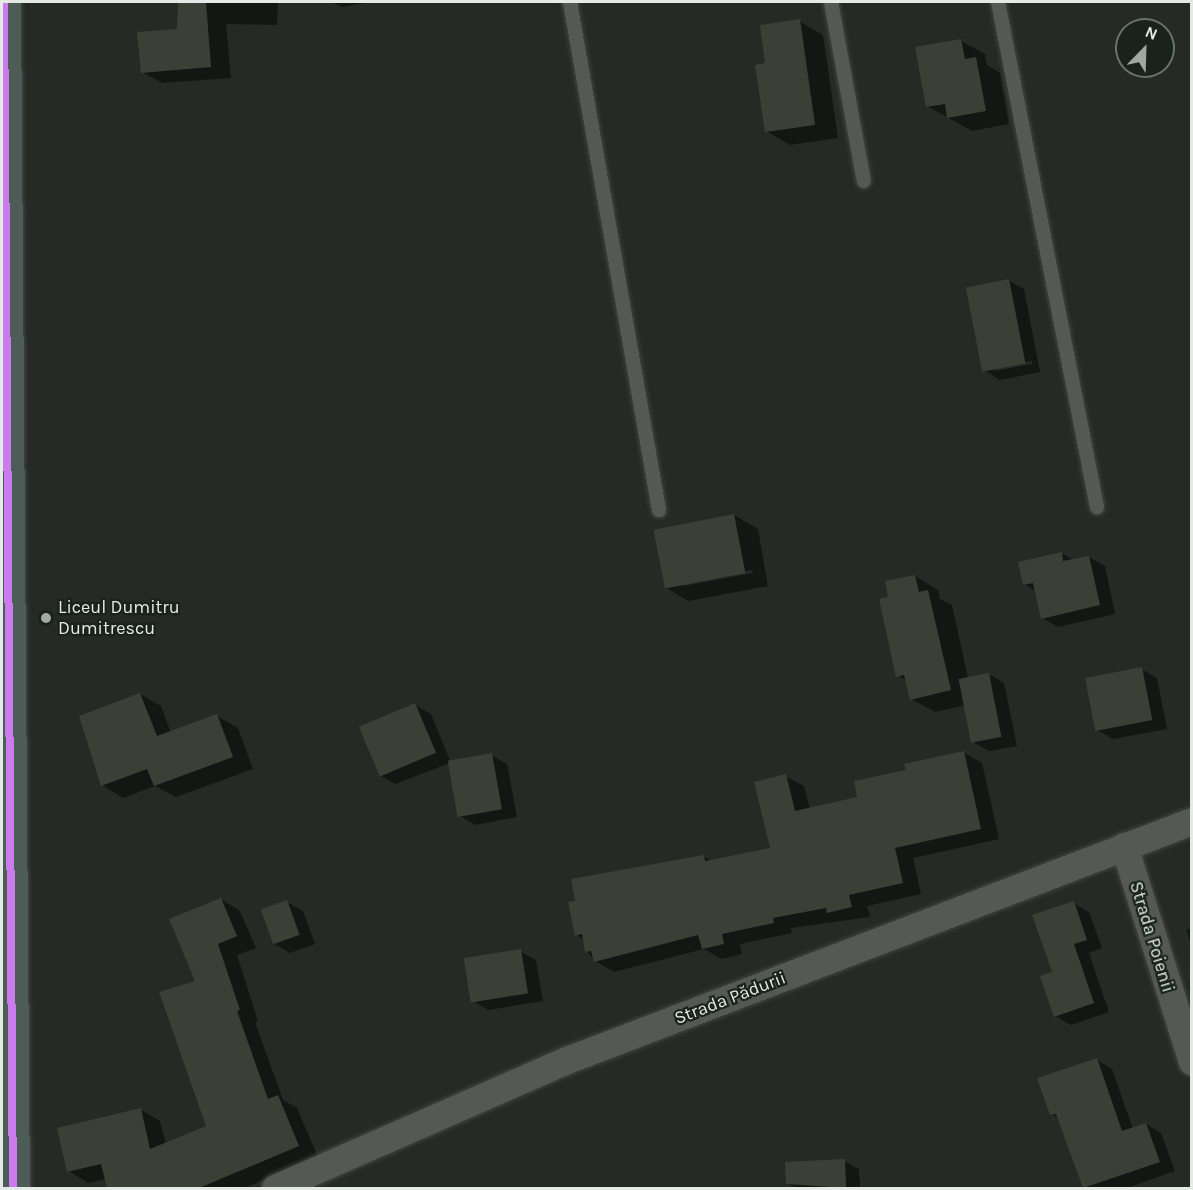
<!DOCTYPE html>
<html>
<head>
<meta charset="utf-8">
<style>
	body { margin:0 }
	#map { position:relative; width:1193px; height:1190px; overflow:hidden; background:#252a25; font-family:Karla,sans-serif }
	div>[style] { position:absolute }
	.shadow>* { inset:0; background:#0007 }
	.building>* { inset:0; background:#3b4037; transform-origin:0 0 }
	.roads { filter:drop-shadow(0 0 2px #424542) drop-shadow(0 0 2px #424542) }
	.service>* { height:14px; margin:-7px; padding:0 7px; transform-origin:7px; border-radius:7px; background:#555956 }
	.minor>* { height:27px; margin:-13.5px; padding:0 13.5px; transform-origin:13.5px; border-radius:13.5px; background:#555956 }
	.primary>* { height:33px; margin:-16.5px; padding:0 16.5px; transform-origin:16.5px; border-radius:16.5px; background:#4e5c57 }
	.bus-1>* { height:8px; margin:-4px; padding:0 4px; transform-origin:4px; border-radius:4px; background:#cb7bed }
	.dots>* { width:16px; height:16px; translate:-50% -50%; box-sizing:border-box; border:3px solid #19221b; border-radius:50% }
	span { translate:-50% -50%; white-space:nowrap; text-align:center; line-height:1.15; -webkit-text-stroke:4.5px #19221b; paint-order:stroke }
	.poi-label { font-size:18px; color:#e4eae5 }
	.left { translate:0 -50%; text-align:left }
	.street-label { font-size:18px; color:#e4eae5 }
	.frame { position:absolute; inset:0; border:3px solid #e4eae5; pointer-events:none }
	.north { position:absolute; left:1115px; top:18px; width:60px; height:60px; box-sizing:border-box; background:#19221b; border:2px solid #6a726c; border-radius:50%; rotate:23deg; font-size:16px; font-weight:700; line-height:24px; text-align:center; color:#e4eae5 }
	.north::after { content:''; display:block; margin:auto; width:21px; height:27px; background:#a1a7a2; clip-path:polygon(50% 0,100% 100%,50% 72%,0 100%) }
</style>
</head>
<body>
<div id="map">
	<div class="shadow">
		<div style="clip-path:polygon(180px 2px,278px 2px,277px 25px,226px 24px,231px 78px,162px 83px,142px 72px,179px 30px)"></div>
		<div style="clip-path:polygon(331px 2px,371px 2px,342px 7px)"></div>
		<div style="clip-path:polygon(799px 21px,823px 35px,838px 138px,790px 145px,766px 131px,767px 64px)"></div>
		<div style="clip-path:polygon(961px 41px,985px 54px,987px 65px,1000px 73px,1009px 124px,972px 131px,927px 106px)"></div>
		<div style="clip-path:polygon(evenodd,1008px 280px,1024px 289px,1040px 372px,1000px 380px,984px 370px,1008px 280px,1032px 361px,1032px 364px,995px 371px,995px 368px,1032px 361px)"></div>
		<div style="clip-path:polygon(evenodd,734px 515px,758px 529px,768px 586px,688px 601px,665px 587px,734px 515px,752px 570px,753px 573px,683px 586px,683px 583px,752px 570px)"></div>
		<div style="clip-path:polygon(1061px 553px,1074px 560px,1089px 557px,1105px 566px,1115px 614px,1058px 627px,1042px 618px,1036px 591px,1024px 584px)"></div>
		<div style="clip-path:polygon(915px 576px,938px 590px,940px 599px,952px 605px,968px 678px,989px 674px,1004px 683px,1017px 746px,989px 751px,973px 742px,966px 705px,935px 712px,911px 699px,907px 681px,898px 676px,890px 598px)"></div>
		<div style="clip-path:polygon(1141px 669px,1157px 678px,1167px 729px,1113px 739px,1097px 730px)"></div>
		<div style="clip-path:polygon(140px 694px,161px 706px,171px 733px,217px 716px,238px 728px,253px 769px,176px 797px,155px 786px,123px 798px,102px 785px)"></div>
		<div style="clip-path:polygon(415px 705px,431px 714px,451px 763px,491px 755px,507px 764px,517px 817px,476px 825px,460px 816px,450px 763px,395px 784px,379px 775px)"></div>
		<div style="clip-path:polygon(963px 752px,982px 763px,999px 839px,913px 858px,921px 894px,867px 906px,870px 917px,791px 928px,792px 933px,740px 944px,742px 954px,722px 959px,704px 949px,614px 972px,595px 961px,587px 951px,585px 940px,576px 935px,703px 856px,713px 861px,772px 849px,785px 776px,804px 786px,810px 810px,859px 798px,907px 772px)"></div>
		<div style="clip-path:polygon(221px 899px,240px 911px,256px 948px,237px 955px,258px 1021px,255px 1022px,283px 1100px,297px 1108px,318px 1157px,244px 1188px,108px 1188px,106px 1179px,88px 1183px,69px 1171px,141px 1110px,160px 1121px,166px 1144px,207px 1126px,197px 981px)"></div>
		<div style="clip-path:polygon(287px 902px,303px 911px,315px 944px,290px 953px,274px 944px)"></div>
		<div style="clip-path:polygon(1073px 903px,1089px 912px,1102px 948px,1089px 953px,1109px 1012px,1071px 1025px,1055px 1016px,1054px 973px)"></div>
		<div style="clip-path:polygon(1192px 928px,1192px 947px,1186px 930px)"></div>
		<div style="clip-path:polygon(520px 951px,536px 960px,543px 1001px,488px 1010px,473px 1001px)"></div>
		<div style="clip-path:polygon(1096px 1059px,1112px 1069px,1133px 1129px,1146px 1124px,1161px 1133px,1175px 1171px,1127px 1188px,1085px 1188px,1059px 1119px,1052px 1114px)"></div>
		<div style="clip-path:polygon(844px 1161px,859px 1169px,860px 1188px,796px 1188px,787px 1183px)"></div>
	</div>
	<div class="building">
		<div style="clip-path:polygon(178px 2px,206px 2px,211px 67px,141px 73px,137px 32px,177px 29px)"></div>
		<div style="clip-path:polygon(800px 19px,815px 125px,765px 132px,755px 65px,765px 63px,760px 25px)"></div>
		<div style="clip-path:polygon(961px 39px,965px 59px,976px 57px,986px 111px,947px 118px,945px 104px,926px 107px,915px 47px)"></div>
		<div style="left:1009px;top:279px;width:86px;height:44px;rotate:79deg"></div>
		<div style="left:734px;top:514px;width:60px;height:82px;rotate:79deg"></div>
		<div style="clip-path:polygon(1062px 552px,1063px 561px,1089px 556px,1100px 605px,1041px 619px,1033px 583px,1023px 585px,1018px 562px)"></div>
		<div style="clip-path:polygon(915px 575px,919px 592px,928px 590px,951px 690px,910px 700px,904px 675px,896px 677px,879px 599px,888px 597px,885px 581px)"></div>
		<div style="left:1142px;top:667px;width:54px;height:58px;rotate:79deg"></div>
		<div style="left:989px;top:673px;width:65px;height:31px;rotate:79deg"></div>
		<div style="clip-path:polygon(140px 693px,157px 736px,217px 714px,233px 757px,154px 786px,147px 769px,101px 786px,79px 716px)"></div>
		<div style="left:415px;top:703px;width:54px;height:61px;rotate:67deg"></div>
		<div style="clip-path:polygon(964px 751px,981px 829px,895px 848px,903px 883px,849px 895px,852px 907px,827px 913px,826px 908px,773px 918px,774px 923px,722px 934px,724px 944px,702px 949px,698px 935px,594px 962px,591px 951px,585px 952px,582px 934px,575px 936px,568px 902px,575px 901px,571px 879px,704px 855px,705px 861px,770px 848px,754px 782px,786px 774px,795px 811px,857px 797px,854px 781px,906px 770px,904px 764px)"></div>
		<div style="left:492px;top:753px;width:57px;height:45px;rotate:80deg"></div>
		<div style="clip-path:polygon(221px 898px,237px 936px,218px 944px,240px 1010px,237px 1011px,268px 1099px,278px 1095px,299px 1146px,199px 1188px,107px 1188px,101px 1164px,67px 1172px,57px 1128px,141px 1108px,150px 1149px,206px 1126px,159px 992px,195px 981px,169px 919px)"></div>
		<div style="left:287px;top:900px;width:37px;height:28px;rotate:70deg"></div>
		<div style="clip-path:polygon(1074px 901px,1087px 940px,1074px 944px,1094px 1003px,1054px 1017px,1040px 976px,1052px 972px,1032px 915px)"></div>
		<div style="left:521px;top:949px;width:45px;height:58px;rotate:81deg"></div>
		<div style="clip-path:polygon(1097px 1058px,1122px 1131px,1146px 1123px,1160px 1162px,1083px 1188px,1056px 1114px,1050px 1115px,1037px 1078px)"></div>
		<div style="clip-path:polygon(845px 1159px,846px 1188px,786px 1184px,785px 1162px)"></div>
	</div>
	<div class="roads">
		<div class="service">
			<div style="left:570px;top:2px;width:516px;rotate:80.06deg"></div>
			<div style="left:831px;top:2px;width:182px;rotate:79.6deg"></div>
			<div style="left:998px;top:2px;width:515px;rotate:78.91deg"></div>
		</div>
		<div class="minor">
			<div style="left:1124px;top:846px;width:226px;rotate:72.5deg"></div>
			<div style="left:275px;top:1188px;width:319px;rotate:-23.7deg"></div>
			<div style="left:567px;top:1060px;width:669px;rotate:-20.93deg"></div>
		</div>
		<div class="primary">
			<div style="left:4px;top:2px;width:1186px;rotate:89.57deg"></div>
		</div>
	</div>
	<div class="bus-1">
		<div style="left:4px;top:2px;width:1186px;rotate:89.57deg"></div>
	</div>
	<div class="dots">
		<div style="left:46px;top:618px;background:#a1a7a2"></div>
	</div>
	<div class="poi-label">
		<span class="left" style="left:58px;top:618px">Liceul Dumitru<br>Dumitrescu</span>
	</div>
	<div class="street-label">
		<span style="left:1152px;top:937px;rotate:73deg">Strada Poienii</span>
		<span style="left:730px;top:998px;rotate:-21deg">Strada Pădurii</span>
	</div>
	<div class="frame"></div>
	<div class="north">N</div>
</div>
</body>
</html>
